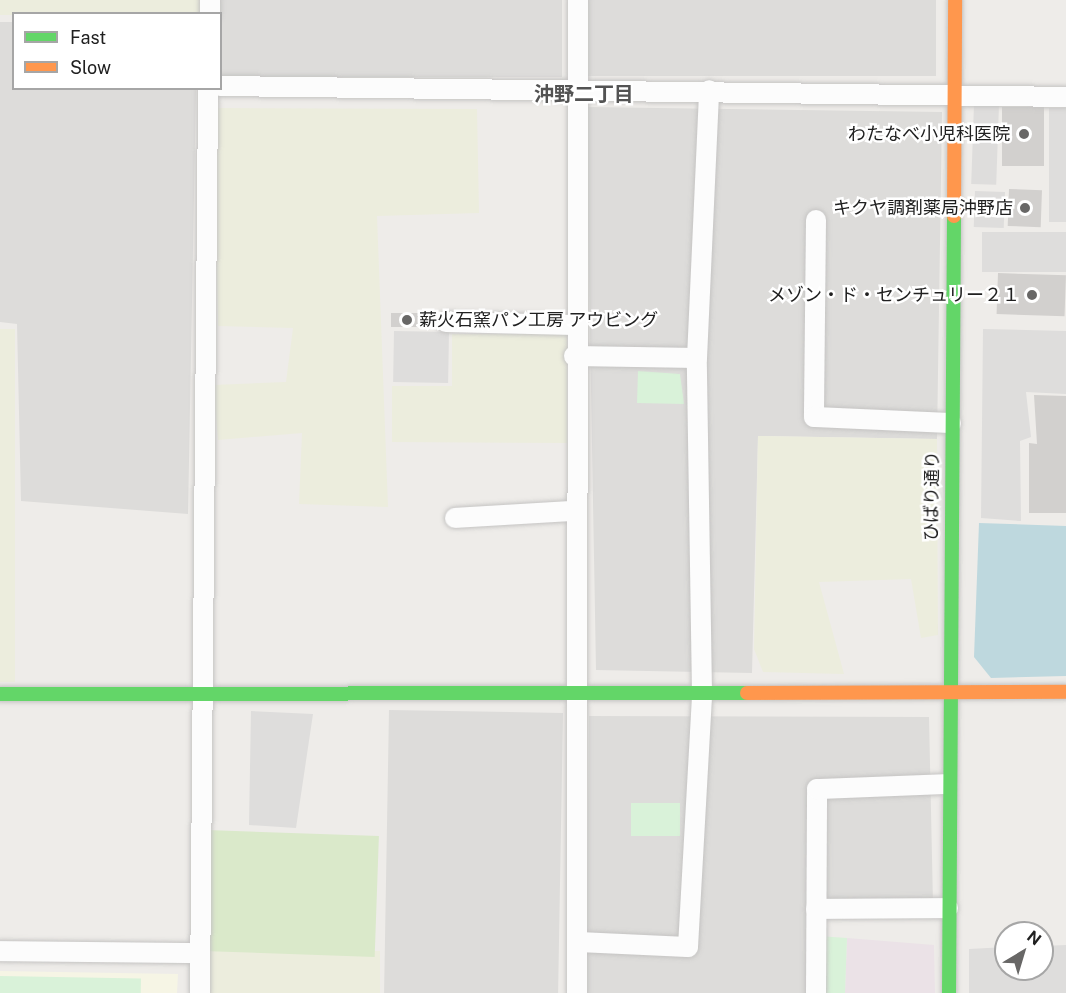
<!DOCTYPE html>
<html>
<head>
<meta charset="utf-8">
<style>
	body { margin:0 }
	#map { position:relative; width:1066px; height:993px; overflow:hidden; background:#eeece9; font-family:"Public Sans","Noto Sans JP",sans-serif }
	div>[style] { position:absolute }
	.residential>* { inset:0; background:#dddcda; transform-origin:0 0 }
	.industrial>* { inset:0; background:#ebe2e7 }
	.education>* { inset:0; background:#f6f5e5 }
	.farmland>* { inset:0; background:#eceddd; transform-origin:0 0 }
	.grass>* { inset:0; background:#dae9ca; transform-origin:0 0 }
	.park>* { inset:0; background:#d9f2d9; transform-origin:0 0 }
	.parking>* { inset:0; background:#dedddc; transform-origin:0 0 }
	.water>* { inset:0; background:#bed8de }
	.building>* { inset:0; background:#d2d0ce; transform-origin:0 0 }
	.roads { filter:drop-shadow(0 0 2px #c5c4c3) drop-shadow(0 0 2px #c5c4c3) }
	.street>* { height:20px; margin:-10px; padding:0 10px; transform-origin:10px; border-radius:10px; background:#fcfcfc }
	.fast>* { height:14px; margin:-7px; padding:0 7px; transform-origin:7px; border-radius:7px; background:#63d668 }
	.slow>* { height:14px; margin:-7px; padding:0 7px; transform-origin:7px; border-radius:7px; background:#ff974d }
	.dots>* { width:16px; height:16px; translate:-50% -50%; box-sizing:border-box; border:3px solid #fff; border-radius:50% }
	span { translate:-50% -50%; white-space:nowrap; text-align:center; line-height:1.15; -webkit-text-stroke:5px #fff; paint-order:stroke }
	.poi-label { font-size:18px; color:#202020 }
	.right { translate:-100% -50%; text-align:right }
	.left { translate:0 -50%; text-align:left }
	.street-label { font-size:18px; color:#202020 }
	.neighbourhood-label { font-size:20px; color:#535353; font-weight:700 }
	.legend { position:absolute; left:12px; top:12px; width:210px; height:78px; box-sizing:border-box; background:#fff; border:2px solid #a6a6a6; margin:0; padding:8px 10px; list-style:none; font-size:18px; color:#202020 }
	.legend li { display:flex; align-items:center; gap:12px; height:30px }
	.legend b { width:30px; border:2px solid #a6a6a6 }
	.north { position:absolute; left:994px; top:921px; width:60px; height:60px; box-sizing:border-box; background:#fff; border:2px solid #a6a6a6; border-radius:50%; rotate:38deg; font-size:16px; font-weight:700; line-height:24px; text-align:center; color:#202020 }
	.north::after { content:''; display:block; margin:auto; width:21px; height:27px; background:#686766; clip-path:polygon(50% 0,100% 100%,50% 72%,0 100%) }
</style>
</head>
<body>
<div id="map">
	<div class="residential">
		<div style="left:218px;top:0;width:344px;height:77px"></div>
		<div style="left:588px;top:0;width:348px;height:76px"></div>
		<div style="clip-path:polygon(0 22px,13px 22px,14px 88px,196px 89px,188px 514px,21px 501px,17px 324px,0 322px)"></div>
		<div style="clip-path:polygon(586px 107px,942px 112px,937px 439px,758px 436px,752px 673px,596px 670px)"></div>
		<div style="left:389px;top:710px;width:174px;height:283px;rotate:1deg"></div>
		<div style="clip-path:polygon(589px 716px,929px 717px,933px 904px,824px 902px,813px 993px,586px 993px)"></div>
	</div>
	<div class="industrial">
		<div style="clip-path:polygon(847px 938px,934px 945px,935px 993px,845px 993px)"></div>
	</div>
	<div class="education">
		<div style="clip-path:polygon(0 971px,178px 974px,177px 993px,0 993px)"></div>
	</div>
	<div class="farmland">
		<div style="left:0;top:0;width:210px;height:15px"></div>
		<div style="clip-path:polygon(213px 108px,477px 109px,479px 213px,377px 216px,388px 507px,299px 504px,302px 433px,218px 440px,213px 385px,286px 382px,293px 328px,218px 326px)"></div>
		<div style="left:0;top:329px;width:15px;height:353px"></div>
		<div style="clip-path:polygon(452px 334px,567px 334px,567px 443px,392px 442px,392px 386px,452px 386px)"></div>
		<div style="clip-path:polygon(758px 436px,937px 439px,938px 635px,921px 638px,911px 579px,819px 582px,844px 674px,763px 672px,754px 649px)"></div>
		<div style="left:210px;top:951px;width:170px;height:42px"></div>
	</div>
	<div class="grass">
		<div style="left:207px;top:830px;width:172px;height:121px;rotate:2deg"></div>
	</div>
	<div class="park">
		<div style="clip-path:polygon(638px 371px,680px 374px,684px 404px,637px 403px)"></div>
		<div style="left:680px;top:803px;width:33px;height:49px;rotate:90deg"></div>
		<div style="clip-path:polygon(818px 936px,847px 938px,845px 993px,820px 993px)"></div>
		<div style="left:0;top:976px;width:141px;height:17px;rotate:1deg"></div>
	</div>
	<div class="parking">
		<div style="left:974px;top:104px;width:25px;height:80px;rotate:2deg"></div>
		<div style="left:1049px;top:108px;width:17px;height:114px"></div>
		<div style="left:975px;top:191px;width:30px;height:36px;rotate:2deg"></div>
		<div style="left:982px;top:232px;width:84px;height:40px"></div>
		<div style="clip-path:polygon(983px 329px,1066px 331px,1066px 394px,1026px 392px,1031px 437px,1020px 441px,1021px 521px,981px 518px)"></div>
		<div style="left:394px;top:331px;width:55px;height:51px;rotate:1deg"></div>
		<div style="clip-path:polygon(251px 711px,313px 714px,296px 828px,249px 825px)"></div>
		<div style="clip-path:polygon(1066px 945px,1066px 993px,969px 993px,969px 949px,1006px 947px,1006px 969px,1042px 969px,1042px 946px)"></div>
	</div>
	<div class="water">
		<div style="clip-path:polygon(979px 523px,1066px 526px,1066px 676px,991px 678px,974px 657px)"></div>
	</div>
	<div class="building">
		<div style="left:1044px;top:107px;width:59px;height:42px;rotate:90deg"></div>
		<div style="left:1009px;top:189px;width:33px;height:37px;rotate:2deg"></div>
		<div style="left:998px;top:273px;width:68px;height:41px;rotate:2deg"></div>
		<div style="left:391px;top:313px;width:31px;height:14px"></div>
		<div style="clip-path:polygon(1034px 395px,1066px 396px,1066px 513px,1029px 513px,1029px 443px,1037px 444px)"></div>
	</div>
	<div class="roads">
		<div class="street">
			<div style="left:210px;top:14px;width:14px;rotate:-90deg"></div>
			<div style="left:220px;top:86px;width:846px;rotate:0.74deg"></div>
			<div style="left:816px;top:220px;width:197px;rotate:90.6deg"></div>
			<div style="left:814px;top:417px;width:137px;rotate:2.5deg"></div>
			<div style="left:446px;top:322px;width:128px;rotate:1.3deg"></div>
			<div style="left:574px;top:356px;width:123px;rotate:0.9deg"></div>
			<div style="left:455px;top:518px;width:119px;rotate:-3.4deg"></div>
			<div style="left:816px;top:909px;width:132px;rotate:-0.4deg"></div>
			<div style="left:578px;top:942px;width:110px;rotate:2.6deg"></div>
			<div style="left:688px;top:947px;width:254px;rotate:-86.8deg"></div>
			<div style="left:702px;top:693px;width:335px;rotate:-90.9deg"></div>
			<div style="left:697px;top:358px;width:268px;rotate:-87.4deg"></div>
			<div style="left:0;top:951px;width:200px;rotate:0.6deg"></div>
			<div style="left:200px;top:993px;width:905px;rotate:-89.49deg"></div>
			<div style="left:577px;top:993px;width:993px;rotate:-89.94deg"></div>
			<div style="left:816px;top:993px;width:204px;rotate:-89.7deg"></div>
			<div style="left:817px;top:789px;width:130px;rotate:-2.2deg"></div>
		</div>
		<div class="fast">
			<div style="left:0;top:694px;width:747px;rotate:-0.08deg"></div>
			<div style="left:949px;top:993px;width:777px;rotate:-89.63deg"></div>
		</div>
		<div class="slow">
			<div style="left:954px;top:216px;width:216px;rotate:-89.7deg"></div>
			<div style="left:747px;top:693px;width:319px;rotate:-0.2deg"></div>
		</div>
	</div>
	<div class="dots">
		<div style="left:1024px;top:134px;background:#686766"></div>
		<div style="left:1025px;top:208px;background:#686766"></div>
		<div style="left:1032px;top:295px;background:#686766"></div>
		<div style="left:407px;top:320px;background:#686766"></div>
	</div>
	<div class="poi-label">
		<span class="right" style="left:1010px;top:134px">わたなべ小児科医院</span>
		<span class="right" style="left:1013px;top:208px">キクヤ調剤薬局沖野店</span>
		<span class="right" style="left:1020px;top:295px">メゾン・ド・センチュリー２１</span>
		<span class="left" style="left:419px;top:320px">薪火石窯パン工房 アウビング</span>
	</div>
	<div class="street-label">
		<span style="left:932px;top:496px;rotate:-89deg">ひばり通り</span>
	</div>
	<div class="neighbourhood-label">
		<span style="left:584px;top:94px">沖野二丁目</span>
	</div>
	<ul class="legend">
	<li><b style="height:8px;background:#63d668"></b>Fast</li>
	<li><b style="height:8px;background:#ff974d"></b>Slow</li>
	</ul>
	<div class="north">N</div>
</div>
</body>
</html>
